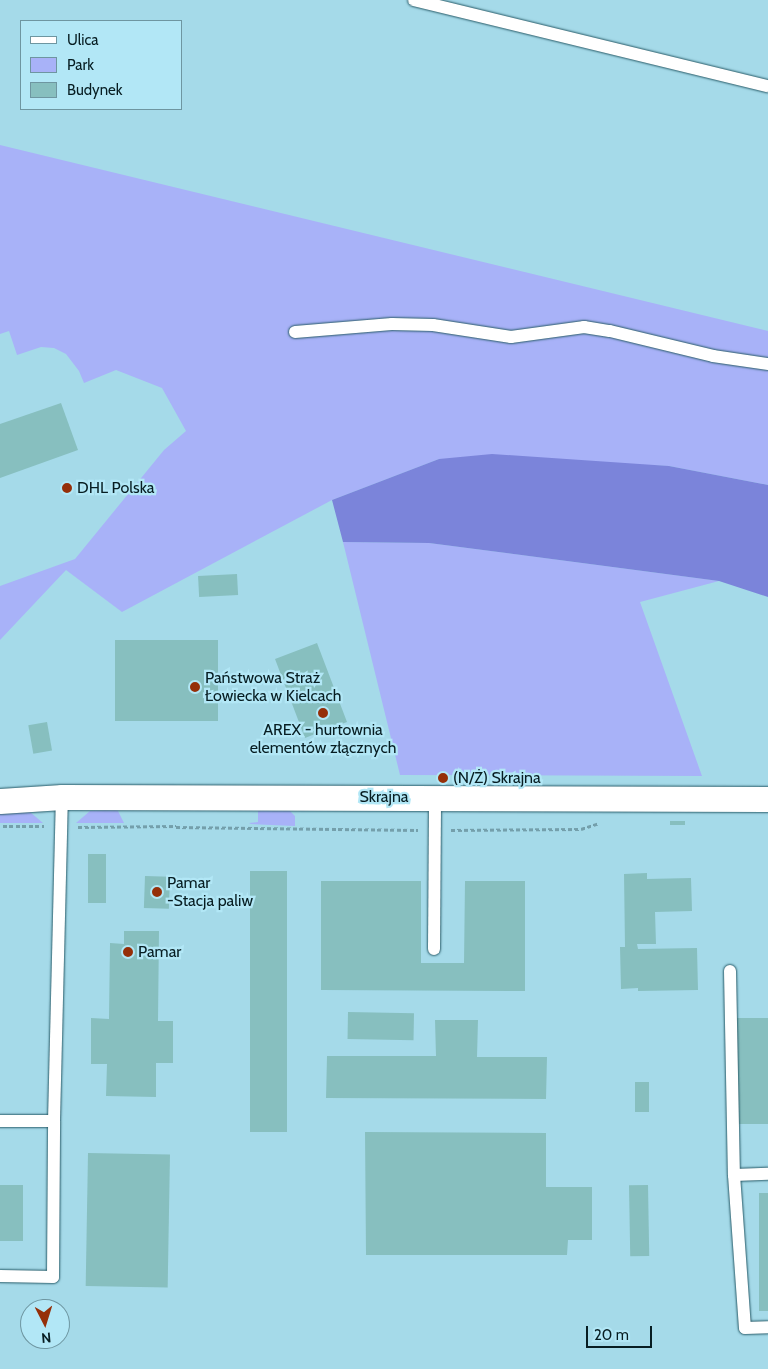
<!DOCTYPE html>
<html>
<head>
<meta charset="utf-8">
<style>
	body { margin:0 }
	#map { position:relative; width:768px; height:1369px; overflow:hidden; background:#a5dae9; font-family:Cabin,sans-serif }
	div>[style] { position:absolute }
	.green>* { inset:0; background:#a8b2f8 }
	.forest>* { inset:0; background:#7b84da }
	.building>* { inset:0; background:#87bfbf; transform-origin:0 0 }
	.path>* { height:3px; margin-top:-1.5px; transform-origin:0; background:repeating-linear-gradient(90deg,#749fab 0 4px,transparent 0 6.5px) }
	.roads { filter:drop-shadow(0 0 1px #285b68) drop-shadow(0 0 1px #285b68) }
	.service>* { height:12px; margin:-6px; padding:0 6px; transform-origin:6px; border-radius:6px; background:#fff }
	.minor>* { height:25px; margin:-12.5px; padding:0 12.5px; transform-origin:12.5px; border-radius:12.5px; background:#fff }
	.dots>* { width:14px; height:14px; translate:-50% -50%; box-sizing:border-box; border:2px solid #b2e7f6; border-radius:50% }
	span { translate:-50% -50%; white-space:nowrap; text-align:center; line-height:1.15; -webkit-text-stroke:4.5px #b2e7f6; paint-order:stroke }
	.poi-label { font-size:16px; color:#071d22 }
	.left { translate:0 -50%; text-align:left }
	.street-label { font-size:16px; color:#071d22 }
	.legend { position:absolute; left:20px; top:20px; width:162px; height:90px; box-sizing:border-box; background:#b2e7f6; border:1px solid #6e96a1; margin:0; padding:6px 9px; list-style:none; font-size:15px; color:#071d22 }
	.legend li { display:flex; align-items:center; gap:10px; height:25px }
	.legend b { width:25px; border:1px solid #6e96a1 }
	.north { position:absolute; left:20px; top:1299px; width:50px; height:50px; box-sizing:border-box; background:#b2e7f6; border:1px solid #6e96a1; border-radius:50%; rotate:175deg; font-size:14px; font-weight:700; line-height:20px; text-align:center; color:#071d22 }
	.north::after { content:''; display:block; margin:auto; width:18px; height:22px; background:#952f09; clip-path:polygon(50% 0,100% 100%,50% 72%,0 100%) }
	.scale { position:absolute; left:586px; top:1326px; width:66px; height:22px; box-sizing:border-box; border:2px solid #071d22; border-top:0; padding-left:6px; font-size:15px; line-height:18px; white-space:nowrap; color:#071d22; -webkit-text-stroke:4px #b2e7f6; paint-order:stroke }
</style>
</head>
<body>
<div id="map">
	<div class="green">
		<div style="clip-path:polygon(0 145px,768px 331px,768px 485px,669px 466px,439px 459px,332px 500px,122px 612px,66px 570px,0 640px,0 586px,75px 559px,164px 450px,186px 431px,162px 388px,116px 370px,84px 383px,79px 371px,66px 354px,54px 348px,41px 347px,17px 355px,9px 331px,0 334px)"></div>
		<div style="clip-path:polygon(343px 542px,429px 543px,719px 581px,640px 602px,702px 776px,400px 775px)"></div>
		<div style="clip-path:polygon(117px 809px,124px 823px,76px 823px,90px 811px)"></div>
		<div style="clip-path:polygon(19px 810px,30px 812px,43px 823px,0 823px,0 813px)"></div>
		<div style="clip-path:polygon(258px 810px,289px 810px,295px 816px,295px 826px,251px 824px,249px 823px,258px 822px)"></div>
	</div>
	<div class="forest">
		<div style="clip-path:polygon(492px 454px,669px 466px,768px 485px,768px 597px,719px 581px,429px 543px,343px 542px,332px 500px,439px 459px)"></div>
	</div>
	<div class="building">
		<div style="clip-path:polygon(61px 403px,78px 450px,0 478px,0 424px)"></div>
		<div style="left:237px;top:574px;width:21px;height:39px;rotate:87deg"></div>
		<div style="left:218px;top:640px;width:81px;height:103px;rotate:90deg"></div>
		<div style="clip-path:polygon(317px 643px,347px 722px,331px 728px,333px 733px,322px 737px,320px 732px,305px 738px,275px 659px)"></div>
		<div style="left:47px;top:722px;width:29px;height:19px;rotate:80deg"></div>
		<div style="left:685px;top:821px;width:4px;height:15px;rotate:90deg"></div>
		<div style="left:88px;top:854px;width:18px;height:49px"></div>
		<div style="left:250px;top:871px;width:37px;height:261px"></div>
		<div style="clip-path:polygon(647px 873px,647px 879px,691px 878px,692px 911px,655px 912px,656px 944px,637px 944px,638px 949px,697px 948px,698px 990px,638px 991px,638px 988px,621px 989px,620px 947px,625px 947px,624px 874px)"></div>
		<div style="left:145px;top:876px;width:25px;height:32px;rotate:2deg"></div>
		<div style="clip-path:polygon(321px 881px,421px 881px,421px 963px,464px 963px,465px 881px,525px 881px,525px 991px,321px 990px)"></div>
		<div style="clip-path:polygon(124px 931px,159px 931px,158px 1021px,173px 1021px,173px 1063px,156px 1063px,156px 1097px,106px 1096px,107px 1064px,91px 1064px,91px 1018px,109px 1019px,110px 943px,124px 944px)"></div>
		<div style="left:348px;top:1012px;width:66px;height:27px;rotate:1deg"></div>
		<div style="left:737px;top:1018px;width:31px;height:106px"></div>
		<div style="clip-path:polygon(435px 1020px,478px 1020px,477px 1057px,547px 1057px,546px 1099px,326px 1098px,327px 1056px,436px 1056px)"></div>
		<div style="left:635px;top:1082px;width:14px;height:30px"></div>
		<div style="clip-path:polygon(365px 1132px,546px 1133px,546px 1187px,592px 1187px,592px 1240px,568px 1240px,567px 1255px,366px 1255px)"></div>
		<div style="left:88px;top:1153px;width:82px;height:133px;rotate:1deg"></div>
		<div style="left:0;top:1185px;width:23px;height:56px"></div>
		<div style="left:648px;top:1185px;width:71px;height:19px;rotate:89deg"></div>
		<div style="left:759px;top:1193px;width:9px;height:118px"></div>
	</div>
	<div class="path">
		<div style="left:3px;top:826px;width:41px"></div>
		<div style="left:78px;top:827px;width:98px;rotate:-0.6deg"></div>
		<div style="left:176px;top:827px;width:242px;rotate:0.7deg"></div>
		<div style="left:451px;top:830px;width:130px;rotate:-0.4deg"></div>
		<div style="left:581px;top:829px;width:19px;rotate:-18deg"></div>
	</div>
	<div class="roads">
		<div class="service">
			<div style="left:414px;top:0;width:364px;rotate:13.7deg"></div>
			<div style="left:295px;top:332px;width:97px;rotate:-4.7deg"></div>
			<div style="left:392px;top:324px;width:41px;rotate:1.4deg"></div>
			<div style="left:433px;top:325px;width:79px;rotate:8.7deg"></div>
			<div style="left:511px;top:337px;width:74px;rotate:-7.8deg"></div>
			<div style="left:584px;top:327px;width:26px;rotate:9deg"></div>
			<div style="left:610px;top:331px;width:106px;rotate:13.6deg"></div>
			<div style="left:713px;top:356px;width:56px;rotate:8.3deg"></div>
			<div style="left:434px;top:949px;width:152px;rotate:-89.6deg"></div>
			<div style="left:730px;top:971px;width:204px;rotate:88.9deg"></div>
			<div style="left:734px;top:1175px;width:153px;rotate:85.9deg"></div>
			<div style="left:745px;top:1328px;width:23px;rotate:-2deg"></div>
			<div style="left:0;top:1121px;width:54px"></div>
			<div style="left:734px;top:1175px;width:34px;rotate:-2deg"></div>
			<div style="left:0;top:1276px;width:53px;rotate:1.1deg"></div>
			<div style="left:53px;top:1277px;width:156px;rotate:-89.6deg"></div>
			<div style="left:54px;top:1121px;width:324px;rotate:-88.6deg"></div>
		</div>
		<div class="minor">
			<div style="left:0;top:801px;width:62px;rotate:-3.7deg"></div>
			<div style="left:62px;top:797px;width:706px;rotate:0.16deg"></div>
		</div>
	</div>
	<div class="dots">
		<div style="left:67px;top:488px;background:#952f09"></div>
		<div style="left:195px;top:687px;background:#952f09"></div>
		<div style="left:323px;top:713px;background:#952f09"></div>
		<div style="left:443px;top:778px;background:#952f09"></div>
		<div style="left:157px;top:892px;background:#952f09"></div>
		<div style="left:128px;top:952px;background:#952f09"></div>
	</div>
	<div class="poi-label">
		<span class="left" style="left:77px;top:488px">DHL Polska</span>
		<span class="left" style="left:205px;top:687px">Państwowa Straż<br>Łowiecka w Kielcach</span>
		<span style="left:323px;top:739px">AREX - hurtownia<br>elementów złącznych</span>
		<span class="left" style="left:453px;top:778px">(N/Ż) Skrajna</span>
		<span class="left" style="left:167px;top:892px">Pamar<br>-Stacja paliw</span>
		<span class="left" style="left:138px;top:952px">Pamar</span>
	</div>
	<div class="street-label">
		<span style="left:384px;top:797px">Skrajna</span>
	</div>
	<ul class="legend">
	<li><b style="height:6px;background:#fff"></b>Ulica</li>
	<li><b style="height:14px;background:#a8b2f8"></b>Park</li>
	<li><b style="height:14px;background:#87bfbf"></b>Budynek</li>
	</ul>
	<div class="north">N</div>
	<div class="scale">20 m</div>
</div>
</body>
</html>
